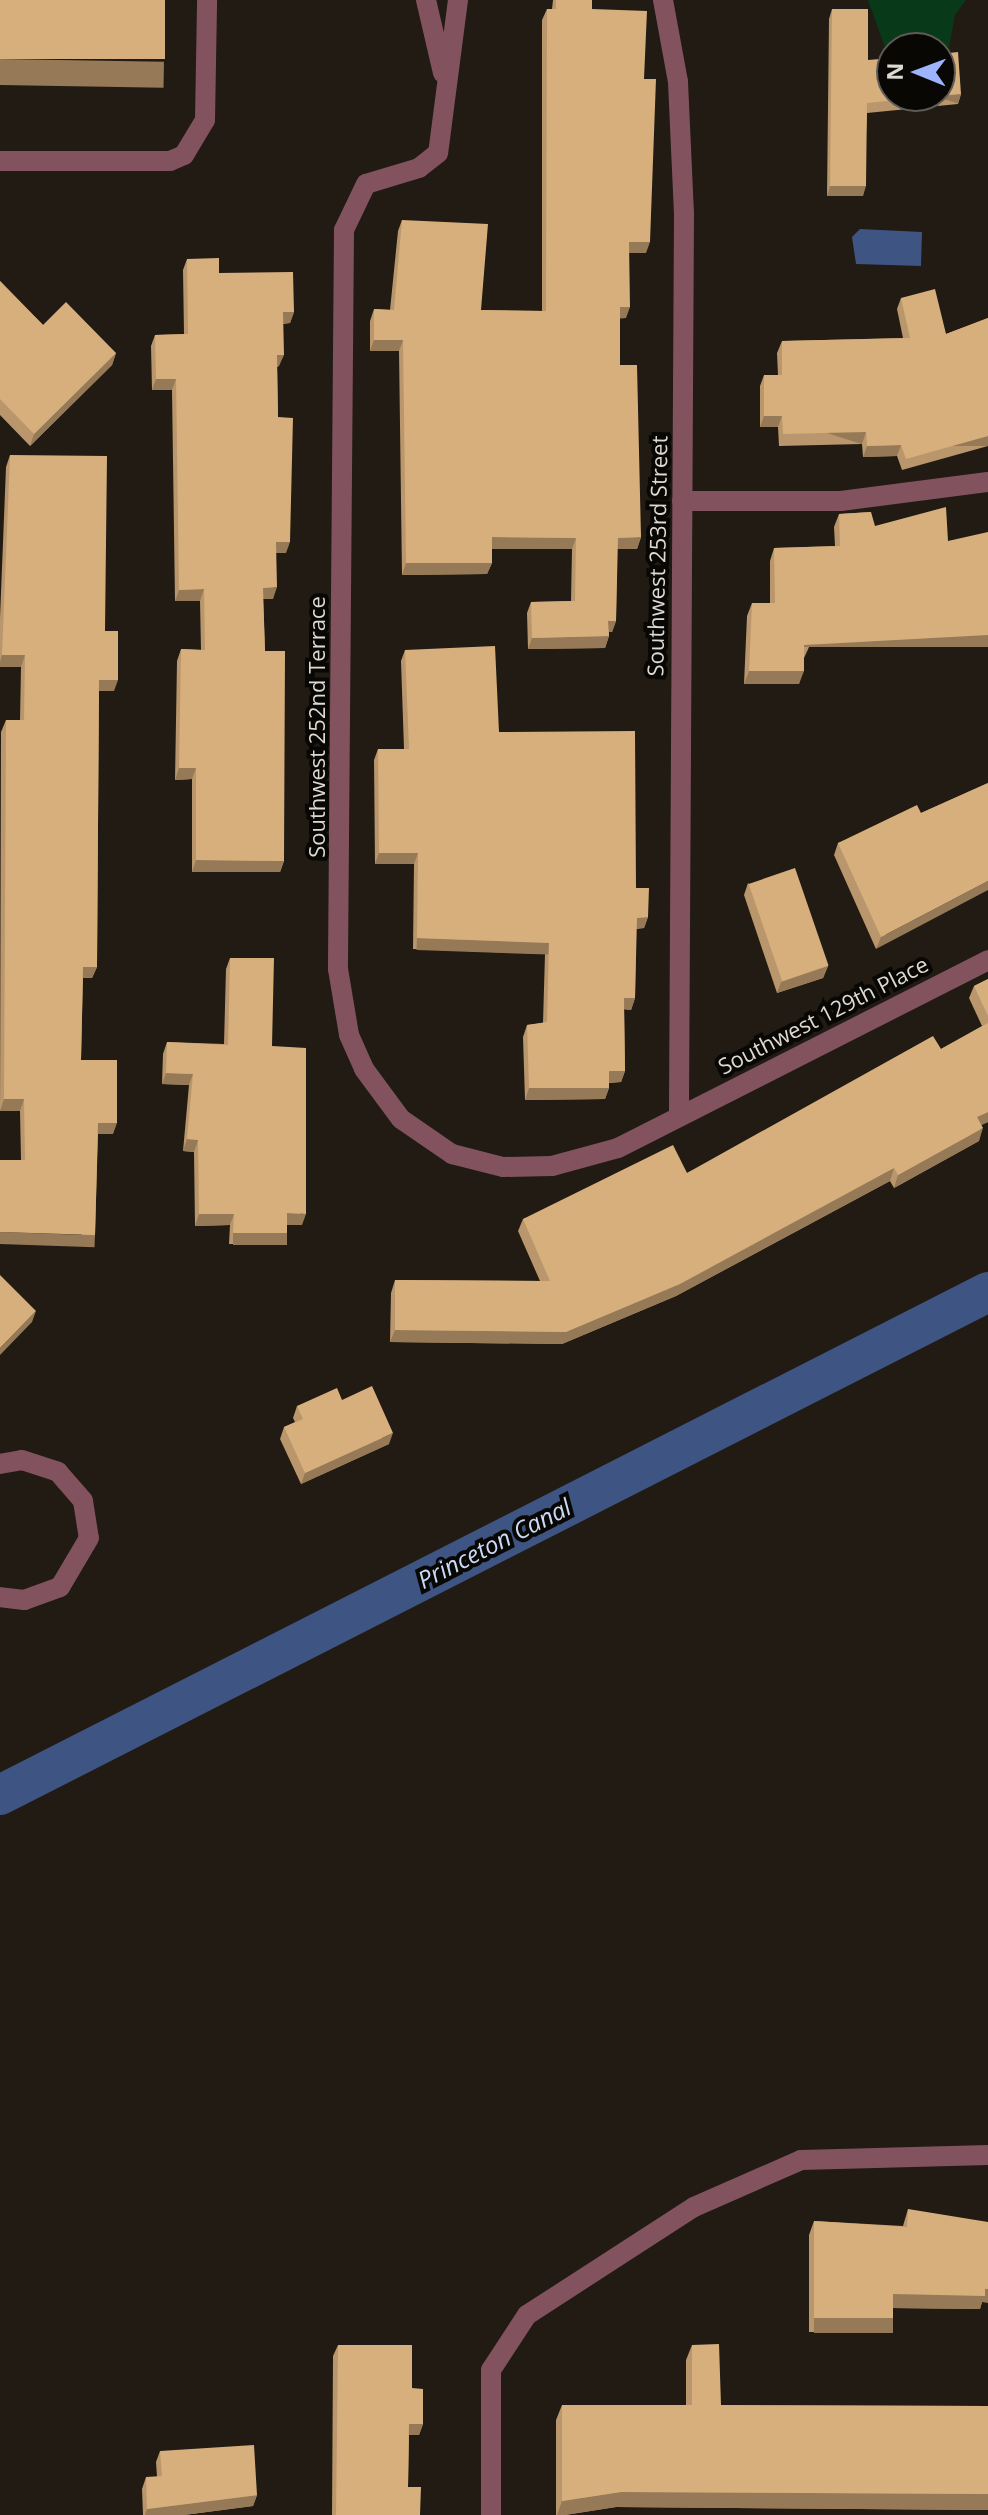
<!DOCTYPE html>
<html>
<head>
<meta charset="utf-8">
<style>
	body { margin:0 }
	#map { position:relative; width:988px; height:2515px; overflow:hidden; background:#211b13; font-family:"Open Sans",sans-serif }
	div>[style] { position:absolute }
	.green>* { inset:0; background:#083919 }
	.water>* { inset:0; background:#3e5483 }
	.canal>* { height:40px; margin:-20px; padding:0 20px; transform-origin:20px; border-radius:20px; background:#3e5483 }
	.service>* { height:20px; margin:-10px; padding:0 10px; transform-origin:10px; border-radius:10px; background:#82535e }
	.minor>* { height:20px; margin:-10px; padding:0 10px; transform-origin:10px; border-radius:10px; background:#82535e }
	.wall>* { inset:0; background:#b9966b }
	.shaded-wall>* { inset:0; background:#967a57; transform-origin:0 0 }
	.building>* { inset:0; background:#d7af7c; transform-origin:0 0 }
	span { translate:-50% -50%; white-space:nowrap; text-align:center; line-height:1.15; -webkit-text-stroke:8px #090704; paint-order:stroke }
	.street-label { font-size:22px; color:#ddd9d3 }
	.water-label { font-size:24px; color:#cadaf8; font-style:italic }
	.north { position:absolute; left:876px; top:32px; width:80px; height:80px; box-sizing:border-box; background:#090704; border:2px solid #5e5b57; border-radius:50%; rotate:271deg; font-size:22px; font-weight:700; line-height:32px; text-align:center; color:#ddd9d3 }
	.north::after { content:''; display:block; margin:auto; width:28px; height:36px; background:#9db4fd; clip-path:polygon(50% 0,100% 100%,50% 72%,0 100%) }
</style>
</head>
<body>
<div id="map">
	<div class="green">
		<div style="clip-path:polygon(868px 0,966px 0,955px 15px,946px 63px,940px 64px,940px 48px,892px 48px,888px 56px)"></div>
	</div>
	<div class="water">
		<div style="clip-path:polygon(860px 229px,922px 232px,921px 266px,856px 264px,852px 237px)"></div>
	</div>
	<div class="canal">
		<div style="left:0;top:1795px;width:1109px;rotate:-26.98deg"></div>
	</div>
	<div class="service">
		<div style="left:0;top:161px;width:170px"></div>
		<div style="left:170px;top:161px;width:15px;rotate:-23deg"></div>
		<div style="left:184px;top:155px;width:41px;rotate:-59deg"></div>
		<div style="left:205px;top:120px;width:120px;rotate:-89deg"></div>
	</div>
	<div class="minor">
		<div style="left:426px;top:0;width:75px;rotate:76.9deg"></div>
		<div style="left:458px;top:0;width:154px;rotate:97.4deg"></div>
		<div style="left:438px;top:153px;width:24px;rotate:142deg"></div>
		<div style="left:419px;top:168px;width:55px;rotate:163.2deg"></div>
		<div style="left:366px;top:184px;width:51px;rotate:115.6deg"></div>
		<div style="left:344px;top:230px;width:739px;rotate:90.47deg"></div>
		<div style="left:338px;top:969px;width:67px;rotate:80.5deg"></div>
		<div style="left:349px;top:1035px;width:37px;rotate:66deg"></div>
		<div style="left:364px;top:1069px;width:62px;rotate:53.5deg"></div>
		<div style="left:401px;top:1119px;width:62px;rotate:34.5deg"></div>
		<div style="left:452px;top:1154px;width:53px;rotate:14.3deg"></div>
		<div style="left:503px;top:1167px;width:49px;rotate:-1.2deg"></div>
		<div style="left:552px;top:1166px;width:68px;rotate:-15.3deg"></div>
		<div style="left:618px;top:1148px;width:415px;rotate:-26.9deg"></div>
		<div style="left:663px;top:0;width:83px;rotate:79.6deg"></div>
		<div style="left:678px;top:82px;width:130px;rotate:87.4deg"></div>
		<div style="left:684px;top:212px;width:902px;rotate:90.32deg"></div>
		<div style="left:682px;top:501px;width:159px"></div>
		<div style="left:841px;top:501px;width:148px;rotate:-7.4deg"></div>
		<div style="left:0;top:1464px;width:22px;rotate:-10deg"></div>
		<div style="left:22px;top:1460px;width:38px;rotate:18deg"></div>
		<div style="left:58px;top:1472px;width:38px;rotate:49deg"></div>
		<div style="left:83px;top:1501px;width:37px;rotate:81deg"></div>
		<div style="left:89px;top:1538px;width:57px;rotate:120.6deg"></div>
		<div style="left:60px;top:1587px;width:38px;rotate:160deg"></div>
		<div style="left:24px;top:1600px;width:24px;rotate:-173deg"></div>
		<div style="left:491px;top:2515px;width:145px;rotate:-90deg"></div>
		<div style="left:491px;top:2370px;width:66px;rotate:-56.8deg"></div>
		<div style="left:527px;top:2315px;width:199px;rotate:-32.9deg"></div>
		<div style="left:694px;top:2207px;width:117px;rotate:-23.7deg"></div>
		<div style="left:801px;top:2160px;width:187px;rotate:-1.5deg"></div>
	</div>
	<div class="wall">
		<div style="clip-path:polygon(553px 0,592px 0,592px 9px,644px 79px,646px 253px,629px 253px,626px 318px,620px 318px,620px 365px,641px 537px,637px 549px,617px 549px,616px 621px,612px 632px,609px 632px,609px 636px,605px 648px,528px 649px,527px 613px,531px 602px,571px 601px,572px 549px,492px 549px,492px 563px,487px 574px,402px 575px,399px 351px,370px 351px,370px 321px,374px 309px,390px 310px,398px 231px,402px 220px,481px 310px,542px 311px,542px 20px,547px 9px,552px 9px)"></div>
		<div style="clip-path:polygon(832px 9px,868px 60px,961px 94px,958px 104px,867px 113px,863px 196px,827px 196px,829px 19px)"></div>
		<div style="clip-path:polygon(187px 259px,219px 273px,294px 312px,290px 323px,283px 324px,279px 366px,277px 367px,278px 417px,286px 553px,276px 553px,273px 599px,263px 599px,265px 651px,284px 861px,280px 872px,192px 872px,192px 779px,175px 780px,177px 661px,181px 649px,201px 650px,200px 601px,175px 601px,172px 390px,152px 390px,151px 346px,155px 335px,184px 334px,183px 270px)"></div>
		<div style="clip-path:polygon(0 281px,43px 325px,116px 353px,112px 365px,30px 446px,0 415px)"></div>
		<div style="clip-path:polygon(901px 298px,946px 334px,988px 318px,988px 446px,902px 470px,897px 456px,863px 457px,862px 444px,779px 446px,778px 427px,760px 427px,760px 386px,764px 375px,778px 375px,777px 353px,782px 341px,903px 338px,897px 309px)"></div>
		<div style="clip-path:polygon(10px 455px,105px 631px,114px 691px,99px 691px,97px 967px,92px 978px,83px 978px,81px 1060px,113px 1134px,98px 1134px,95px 1235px,91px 1246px,21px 1160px,20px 1111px,0 1111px,1px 732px,6px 720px,20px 720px,21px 667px,0 667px,0 618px,6px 467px)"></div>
		<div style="clip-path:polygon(871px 512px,804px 658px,799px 684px,744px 684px,747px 616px,752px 603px,770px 603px,770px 561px,774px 548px,835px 546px,834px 527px,839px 514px)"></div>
		<div style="clip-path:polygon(405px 650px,499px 732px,636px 888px,648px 917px,644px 928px,636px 929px,635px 998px,631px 1010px,624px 1009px,625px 1071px,621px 1082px,609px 1083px,609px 1088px,605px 1099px,525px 1100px,523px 1037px,527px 1025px,543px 1023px,545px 954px,413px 949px,414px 864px,375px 864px,374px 760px,378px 749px,404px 749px,401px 661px)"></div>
		<div style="clip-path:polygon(988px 783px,876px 949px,834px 855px,838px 843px,921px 813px)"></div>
		<div style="clip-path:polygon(748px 883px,828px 966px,823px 978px,777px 993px,744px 895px)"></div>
		<div style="clip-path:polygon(230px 958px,272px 1046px,302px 1225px,287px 1225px,287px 1233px,283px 1244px,229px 1244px,230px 1225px,195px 1226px,194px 1152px,183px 1151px,189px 1085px,162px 1084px,163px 1054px,167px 1042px,224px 1044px,226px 969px)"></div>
		<div style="clip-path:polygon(988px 979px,988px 1122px,981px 1125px,979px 1141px,894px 1188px,890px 1181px,676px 1296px,562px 1344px,390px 1342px,391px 1293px,395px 1280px,540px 1281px,518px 1231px,523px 1219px,687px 1173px,941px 1049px,982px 1026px,969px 998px,974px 986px)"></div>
		<div style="clip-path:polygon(342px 1400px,389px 1444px,301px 1484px,280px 1439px,284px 1427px,295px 1422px,293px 1418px,297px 1406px)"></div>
		<div style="clip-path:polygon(908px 2209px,982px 2302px,980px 2309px,893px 2308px,888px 2332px,809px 2332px,809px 2235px,814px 2221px,903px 2226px)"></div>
		<div style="clip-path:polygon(338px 2345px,412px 2388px,423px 2424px,419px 2435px,409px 2435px,408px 2487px,420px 2515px,332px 2515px,333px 2356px)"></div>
		<div style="clip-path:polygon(692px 2345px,721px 2405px,988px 2406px,988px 2510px,616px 2507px,565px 2515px,556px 2515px,556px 2420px,562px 2405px,686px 2405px,686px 2360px)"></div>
		<div style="clip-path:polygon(160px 2451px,257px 2495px,253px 2506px,184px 2515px,143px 2515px,142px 2489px,146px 2477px,157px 2477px,156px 2462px)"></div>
	</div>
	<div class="shaded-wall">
		<div style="left:0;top:59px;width:164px;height:26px;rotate:1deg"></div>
		<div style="left:961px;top:94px;width:10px;height:94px;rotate:107deg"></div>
		<div style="clip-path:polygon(830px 186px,866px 186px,863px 196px,827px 196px)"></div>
		<div style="clip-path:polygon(629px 242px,650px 242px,646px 253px,625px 253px)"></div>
		<div style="clip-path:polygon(620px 307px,630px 307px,626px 318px,615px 319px)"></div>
		<div style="clip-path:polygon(283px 312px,294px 312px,290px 323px,279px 324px)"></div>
		<div style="clip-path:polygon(374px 340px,403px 340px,399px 351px,370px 351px)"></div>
		<div style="clip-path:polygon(116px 353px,112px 365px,30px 446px,34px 434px)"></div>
		<div style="clip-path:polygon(277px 355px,284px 355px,279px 366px,273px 367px)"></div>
		<div style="clip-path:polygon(156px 379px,176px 379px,172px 390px,152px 390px)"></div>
		<div style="clip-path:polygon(764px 416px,782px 416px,778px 427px,760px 427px)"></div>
		<div style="left:866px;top:432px;width:13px;height:83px;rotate:108deg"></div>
		<div style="left:988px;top:436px;width:10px;height:85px;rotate:90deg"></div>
		<div style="clip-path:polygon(901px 445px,897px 456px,863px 457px,867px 446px)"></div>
		<div style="clip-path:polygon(492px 537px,576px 538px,572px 549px,488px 549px)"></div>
		<div style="clip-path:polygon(641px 537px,637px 549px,613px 549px,618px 538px)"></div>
		<div style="clip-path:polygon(276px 542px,290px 542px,286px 553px,272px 553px)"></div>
		<div style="clip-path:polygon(406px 563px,492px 563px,487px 574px,402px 575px)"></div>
		<div style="clip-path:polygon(277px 587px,273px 599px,259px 599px,263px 588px)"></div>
		<div style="clip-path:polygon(204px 589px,200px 601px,175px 601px,179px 590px)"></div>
		<div style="clip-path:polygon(608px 621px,616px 621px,612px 632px,604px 632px)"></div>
		<div style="left:988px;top:635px;width:12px;height:184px;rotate:90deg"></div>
		<div style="clip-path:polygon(609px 636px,605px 648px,528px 649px,532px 638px)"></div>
		<div style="clip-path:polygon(2px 655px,25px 655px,21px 667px,0 667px,0 662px)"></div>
		<div style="clip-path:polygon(749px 671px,804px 671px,799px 684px,744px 684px)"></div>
		<div style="clip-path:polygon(99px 680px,118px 680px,114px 691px,95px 691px)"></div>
		<div style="clip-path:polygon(179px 768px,196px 768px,192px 779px,175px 780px)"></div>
		<div style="clip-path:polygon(379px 853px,418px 853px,414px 864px,375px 864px)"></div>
		<div style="clip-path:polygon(196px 860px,284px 861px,280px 872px,192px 872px)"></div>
		<div style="clip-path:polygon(988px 881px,988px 890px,876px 949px,881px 937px)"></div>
		<div style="clip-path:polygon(648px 917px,644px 928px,632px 929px,637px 918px)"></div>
		<div style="left:417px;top:938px;width:132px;height:12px;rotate:2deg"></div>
		<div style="clip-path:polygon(828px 966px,823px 978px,777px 993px,781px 982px)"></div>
		<div style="clip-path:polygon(83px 967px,97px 967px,92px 978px,79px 978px)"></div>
		<div style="clip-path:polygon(624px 998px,635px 998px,631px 1010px,620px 1009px)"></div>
		<div style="clip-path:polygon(609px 1071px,625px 1071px,621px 1082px,605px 1083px)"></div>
		<div style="clip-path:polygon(166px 1073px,193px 1074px,189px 1085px,162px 1084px)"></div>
		<div style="clip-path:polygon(529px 1088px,609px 1088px,605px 1099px,525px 1100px)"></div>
		<div style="clip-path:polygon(4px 1099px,24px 1099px,20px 1111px,0 1111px)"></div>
		<div style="clip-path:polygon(988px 1112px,988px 1122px,973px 1129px,977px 1117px)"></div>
		<div style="clip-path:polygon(98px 1123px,117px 1123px,113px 1134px,94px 1134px)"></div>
		<div style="clip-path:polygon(983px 1128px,979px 1141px,894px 1188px,898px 1175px)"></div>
		<div style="clip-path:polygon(187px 1139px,198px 1140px,194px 1152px,183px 1151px)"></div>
		<div style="clip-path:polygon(894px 1168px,890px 1181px,676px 1296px,562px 1344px,390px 1342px,395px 1330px,566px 1332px)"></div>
		<div style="clip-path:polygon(287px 1213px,306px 1214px,302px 1225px,282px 1225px)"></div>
		<div style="clip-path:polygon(199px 1214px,234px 1214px,230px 1225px,195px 1226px)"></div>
		<div style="left:0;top:1232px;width:95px;height:12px;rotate:2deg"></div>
		<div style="left:233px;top:1233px;width:54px;height:12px"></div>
		<div style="clip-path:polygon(36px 1311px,32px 1322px,0 1355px,0 1348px)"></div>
		<div style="clip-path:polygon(393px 1433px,389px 1444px,301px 1484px,305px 1473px)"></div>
		<div style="clip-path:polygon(985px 2289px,988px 2289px,988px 2303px,982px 2302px,980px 2309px,888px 2308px,893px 2294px)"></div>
		<div style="left:814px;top:2318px;width:79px;height:15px"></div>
		<div style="clip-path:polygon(409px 2424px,423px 2424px,419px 2435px,405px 2435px)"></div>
		<div style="clip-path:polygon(621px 2492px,988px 2494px,988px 2510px,616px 2507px,565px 2515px,557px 2515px,562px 2501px)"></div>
		<div style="clip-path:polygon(257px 2495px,253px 2506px,184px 2515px,145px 2515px,147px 2509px)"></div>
	</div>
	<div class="building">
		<div style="left:0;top:0;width:165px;height:59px"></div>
		<div style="clip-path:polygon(556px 0,592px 0,592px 9px,647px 11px,644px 79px,656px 79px,650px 242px,629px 242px,630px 307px,620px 307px,620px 365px,637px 365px,641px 537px,618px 538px,616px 621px,608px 621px,609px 636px,532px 638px,531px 602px,575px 601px,576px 538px,492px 537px,492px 563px,406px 563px,403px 340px,374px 340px,374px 309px,394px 310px,402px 220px,488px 224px,481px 310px,546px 311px,547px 9px,556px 9px)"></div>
		<div style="clip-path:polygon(832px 9px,868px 9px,868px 60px,892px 58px,892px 96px,936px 96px,867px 103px,866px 186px,830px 186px)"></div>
		<div style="clip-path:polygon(958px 52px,961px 94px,940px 96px,940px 54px)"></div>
		<div style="clip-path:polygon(219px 258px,219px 273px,293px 272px,294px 312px,283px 312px,284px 355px,277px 355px,278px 417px,293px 418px,290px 542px,276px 542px,277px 587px,263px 588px,265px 651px,285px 651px,284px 861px,196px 860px,196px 768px,179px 768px,181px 649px,205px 650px,204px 589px,179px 590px,176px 379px,156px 379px,155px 335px,188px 334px,187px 259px)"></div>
		<div style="clip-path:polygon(0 281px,43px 325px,66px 302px,116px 353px,34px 434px,0 399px)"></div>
		<div style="clip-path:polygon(935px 289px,946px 334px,988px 318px,988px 436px,906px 459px,901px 445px,867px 446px,866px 432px,783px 434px,782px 416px,764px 416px,764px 375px,782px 375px,782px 341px,910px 338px,901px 298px)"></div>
		<div style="clip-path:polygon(10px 455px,107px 456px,105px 631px,118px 631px,118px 680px,99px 680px,97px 967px,83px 967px,81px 1060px,117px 1060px,117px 1123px,98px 1123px,95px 1235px,0 1232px,0 1160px,25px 1160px,24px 1099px,4px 1099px,6px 720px,24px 720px,25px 655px,2px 655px)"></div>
		<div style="clip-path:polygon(946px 507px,948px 541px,988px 532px,988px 635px,804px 645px,804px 671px,749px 671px,752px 603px,775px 603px,774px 548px,840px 546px,839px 514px,871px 512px,875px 526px)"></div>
		<div style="clip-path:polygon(495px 646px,499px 732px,635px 731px,636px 888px,649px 888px,648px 917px,637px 918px,635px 998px,624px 998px,625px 1071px,609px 1071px,609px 1088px,529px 1088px,527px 1025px,547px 1022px,549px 943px,417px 938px,418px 853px,379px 853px,378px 749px,409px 749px,405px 650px)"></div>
		<div style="clip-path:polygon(988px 783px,988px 881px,881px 937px,838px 843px,917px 805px,921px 813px)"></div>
		<div style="left:795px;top:868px;width:103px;height:49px;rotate:71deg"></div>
		<div style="clip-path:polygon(230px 958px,274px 958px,272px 1046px,306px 1048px,306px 1214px,287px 1213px,287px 1233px,233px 1233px,234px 1214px,199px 1214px,198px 1140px,187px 1139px,193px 1074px,166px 1073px,167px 1042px,228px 1045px)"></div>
		<div style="clip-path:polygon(988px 979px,988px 1016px,974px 986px)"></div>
		<div style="clip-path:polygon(988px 1023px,988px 1112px,977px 1117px,983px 1128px,898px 1175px,894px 1168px,680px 1284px,566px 1332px,395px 1330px,395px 1280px,550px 1281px,523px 1219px,673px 1145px,687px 1173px,933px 1036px,941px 1049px)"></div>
		<div style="clip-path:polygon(0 1275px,36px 1311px,0 1348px)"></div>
		<div style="clip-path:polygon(372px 1386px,393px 1433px,305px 1473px,284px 1427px,303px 1419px,297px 1406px,337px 1388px,342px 1400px)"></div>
		<div style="clip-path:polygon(908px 2209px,988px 2222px,988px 2289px,985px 2289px,985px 2296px,893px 2294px,893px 2318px,814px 2318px,814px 2221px,907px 2227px)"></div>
		<div style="clip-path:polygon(719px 2344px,721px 2405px,988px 2406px,988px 2494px,621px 2492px,562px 2501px,562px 2405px,692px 2405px,692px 2345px)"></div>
		<div style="clip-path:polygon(338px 2345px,412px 2345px,412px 2388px,423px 2389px,423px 2424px,409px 2424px,408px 2487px,421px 2487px,420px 2515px,336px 2515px)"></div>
		<div style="clip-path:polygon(254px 2445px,257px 2495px,147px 2509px,146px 2477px,162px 2476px,160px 2451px)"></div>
	</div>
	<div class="street-label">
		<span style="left:657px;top:556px;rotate:-89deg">Southwest 253rd Street</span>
		<span style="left:317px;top:727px;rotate:-90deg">Southwest 252nd Terrace</span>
		<span style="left:823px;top:1015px;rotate:-27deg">Southwest 129th Place</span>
	</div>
	<div class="water-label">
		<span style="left:494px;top:1543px;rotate:-27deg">Princeton Canal</span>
	</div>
	<div class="north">N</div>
</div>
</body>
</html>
